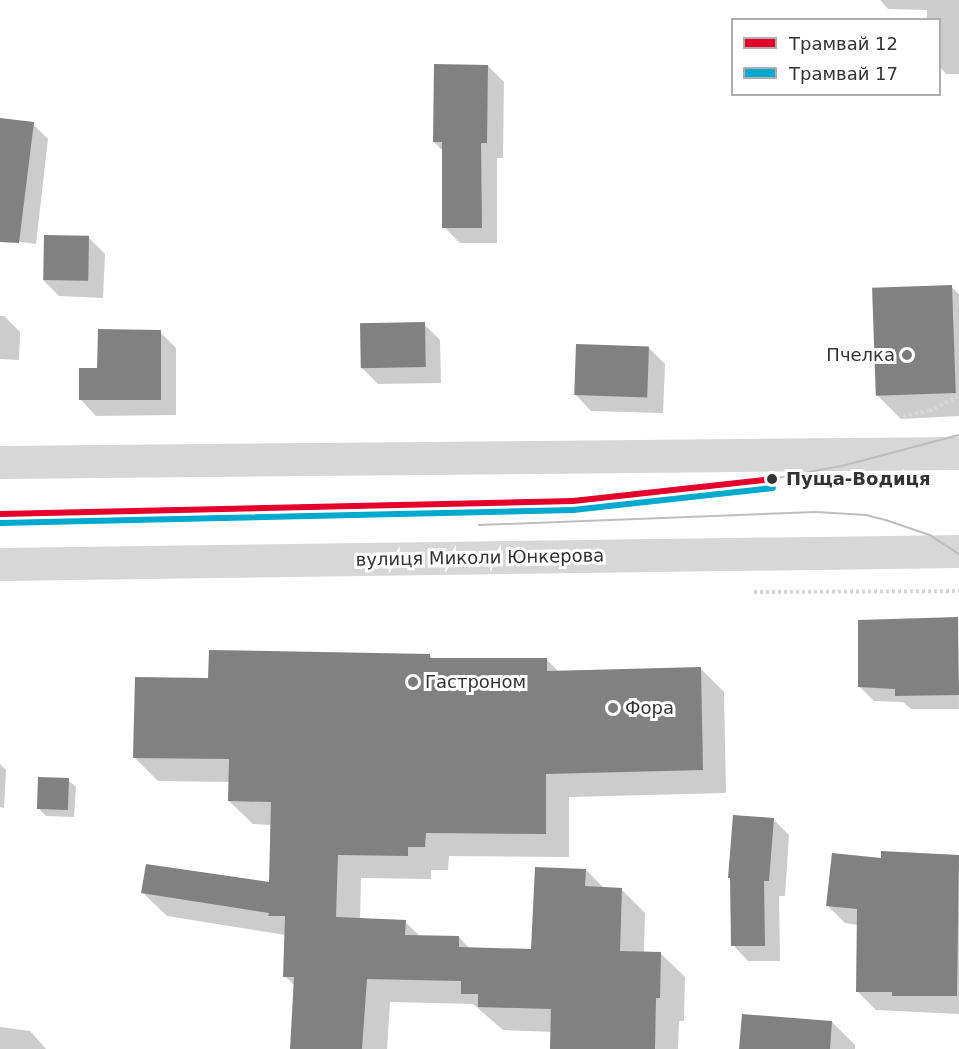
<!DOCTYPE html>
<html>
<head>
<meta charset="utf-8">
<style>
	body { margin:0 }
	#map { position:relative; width:959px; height:1049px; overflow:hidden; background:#fff; font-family:"DejaVu Sans",sans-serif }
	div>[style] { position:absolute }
	.shadow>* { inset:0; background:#0003 }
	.building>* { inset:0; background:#818181; transform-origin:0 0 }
	.path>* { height:4px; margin-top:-2px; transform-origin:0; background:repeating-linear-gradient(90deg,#d6d6d6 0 3px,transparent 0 6px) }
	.minor>* { height:33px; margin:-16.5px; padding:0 16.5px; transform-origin:16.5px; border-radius:16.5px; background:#d7d7d7 }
	.tram>* { height:1.5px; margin:-0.75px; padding:0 0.75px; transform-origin:0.75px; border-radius:0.75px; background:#bebebe }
	.tram-1>* { height:6px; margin:-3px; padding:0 3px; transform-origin:3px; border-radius:3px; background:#e4002b }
	.tram-2>* { height:6px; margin:-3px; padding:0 3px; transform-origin:3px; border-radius:3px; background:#00a9ce }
	.dots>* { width:16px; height:16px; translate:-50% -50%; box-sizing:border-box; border:3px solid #fff; border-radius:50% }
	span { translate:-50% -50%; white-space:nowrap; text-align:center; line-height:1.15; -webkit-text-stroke:6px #fff; paint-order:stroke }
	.poi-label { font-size:18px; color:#333 }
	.right { translate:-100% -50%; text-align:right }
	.left { translate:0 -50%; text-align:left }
	.stop-label { font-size:18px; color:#333; font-weight:700 }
	.street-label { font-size:18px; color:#333 }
	.legend { position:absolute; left:731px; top:18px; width:210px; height:78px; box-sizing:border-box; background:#fff; border:2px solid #adadad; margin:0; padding:8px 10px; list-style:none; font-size:18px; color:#333 }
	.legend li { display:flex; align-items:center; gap:12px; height:30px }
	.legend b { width:30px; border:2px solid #adadad }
</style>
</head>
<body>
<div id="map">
	<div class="shadow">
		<div style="clip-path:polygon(880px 0,959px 0,959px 74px,946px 74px,940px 67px,940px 20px,927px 20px,927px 10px,888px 9px)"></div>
		<div style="clip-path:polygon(488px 66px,504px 82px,503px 158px,497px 158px,497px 243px,460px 243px,444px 227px,444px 152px,434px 142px)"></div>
		<div style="clip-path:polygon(0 120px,33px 124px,48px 139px,36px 244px,0 239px)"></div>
		<div style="clip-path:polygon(89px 238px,105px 254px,103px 298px,59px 296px,43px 280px)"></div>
		<div style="clip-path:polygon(951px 287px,959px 294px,959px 416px,901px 419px,878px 396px)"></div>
		<div style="clip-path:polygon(0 316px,4px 316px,20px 332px,19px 360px,0 359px)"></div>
		<div style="clip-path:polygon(424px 324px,440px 340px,441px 383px,378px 384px,362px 368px)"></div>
		<div style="clip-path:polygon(160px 332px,176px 348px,176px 415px,96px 416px,81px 400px,98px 369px)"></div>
		<div style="clip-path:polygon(649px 348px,665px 364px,663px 413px,591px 411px,576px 395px)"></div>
		<div style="clip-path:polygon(957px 619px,959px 709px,911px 709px,903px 702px,874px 701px,860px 687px)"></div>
		<div style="clip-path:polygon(429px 655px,433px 659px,547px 660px,559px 672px,701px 669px,724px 692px,726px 793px,569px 797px,569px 857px,449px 856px,448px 870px,431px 870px,431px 879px,361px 878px,360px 920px,405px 922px,420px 936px,459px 937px,470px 949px,533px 950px,586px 870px,604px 888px,621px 889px,645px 913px,644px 953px,661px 954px,685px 977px,684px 1021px,679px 1021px,678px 1049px,551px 1049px,552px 1032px,503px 1030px,473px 1004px,390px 1002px,387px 1049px,291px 1049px,295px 986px,285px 976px,286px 935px,167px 916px,143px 893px,271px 884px,272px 825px,253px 824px,229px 801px,230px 782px,158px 781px,134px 757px,210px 680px)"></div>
		<div style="clip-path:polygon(0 764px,6px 770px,4px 808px,0 807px)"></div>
		<div style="clip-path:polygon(68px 780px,76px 787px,74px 817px,46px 816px,38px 808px)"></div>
		<div style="clip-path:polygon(773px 819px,789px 835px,785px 896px,779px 896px,780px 961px,748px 961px,733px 945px)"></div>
		<div style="clip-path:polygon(883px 852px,959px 857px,959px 1014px,876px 1010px,858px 992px,858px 925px,845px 923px,827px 905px,882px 860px)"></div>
		<div style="clip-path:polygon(832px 1022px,855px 1045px,855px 1049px,741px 1049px)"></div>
		<div style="clip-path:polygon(0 1027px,30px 1031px,46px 1049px,0 1049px)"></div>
	</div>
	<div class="building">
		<div style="clip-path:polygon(434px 64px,488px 65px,487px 143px,481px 143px,482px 228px,442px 228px,442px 142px,433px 142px)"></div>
		<div style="clip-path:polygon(0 118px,34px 122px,19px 243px,0 242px)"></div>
		<div style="left:44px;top:235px;width:45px;height:45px;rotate:1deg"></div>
		<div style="left:952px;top:285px;width:108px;height:80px;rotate:88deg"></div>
		<div style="left:425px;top:322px;width:45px;height:65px;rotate:89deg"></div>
		<div style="clip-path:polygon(98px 329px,161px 330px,161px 400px,79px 400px,79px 368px,97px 368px)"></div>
		<div style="left:576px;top:344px;width:73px;height:51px;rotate:2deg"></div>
		<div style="clip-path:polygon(958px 617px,959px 695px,895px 696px,895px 689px,858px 687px,858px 620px)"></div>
		<div style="clip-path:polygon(209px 650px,430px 654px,430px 658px,547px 658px,547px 671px,701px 667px,703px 770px,546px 774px,546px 834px,426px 833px,425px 847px,408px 847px,408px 856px,338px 855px,336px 917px,406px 920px,405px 935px,459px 936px,459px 947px,531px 949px,535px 867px,586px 869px,585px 886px,622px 888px,620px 951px,661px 952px,660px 998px,656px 998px,655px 1049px,550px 1049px,551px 1009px,478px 1007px,478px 994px,461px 994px,461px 981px,367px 979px,362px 1049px,290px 1049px,294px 977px,283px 977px,285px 916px,268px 916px,269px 913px,141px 893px,146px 864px,269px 882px,271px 802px,228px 801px,229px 759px,133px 758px,135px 677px,208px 678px)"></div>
		<div style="left:38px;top:777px;width:31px;height:32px;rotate:2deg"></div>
		<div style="clip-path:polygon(733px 815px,774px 818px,769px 881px,764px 881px,765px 946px,731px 946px,730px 878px,728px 878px)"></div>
		<div style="clip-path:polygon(881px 851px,959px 855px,957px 996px,892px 996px,892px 992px,856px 992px,857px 909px,826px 906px,832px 853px,881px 858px)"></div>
		<div style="clip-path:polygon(742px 1014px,832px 1021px,830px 1049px,739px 1049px)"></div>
	</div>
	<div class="path">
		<div style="left:903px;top:416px;width:26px;rotate:-11deg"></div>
		<div style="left:929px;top:411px;width:34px;rotate:-27deg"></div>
		<div style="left:754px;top:592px;width:205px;rotate:-0.3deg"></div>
	</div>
	<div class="minor">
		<div style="left:0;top:462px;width:959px;rotate:-0.54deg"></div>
		<div style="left:0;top:564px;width:959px;rotate:-0.78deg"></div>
	</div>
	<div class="tram">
		<div style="left:772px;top:479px;width:75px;rotate:-10.7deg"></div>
		<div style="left:846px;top:465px;width:117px;rotate:-14.9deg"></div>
		<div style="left:479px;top:525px;width:337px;rotate:-2.2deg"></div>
		<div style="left:816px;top:512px;width:50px;rotate:3.4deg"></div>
		<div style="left:866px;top:515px;width:21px;rotate:14deg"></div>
		<div style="left:886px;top:520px;width:46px;rotate:18.8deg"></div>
		<div style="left:930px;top:535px;width:35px;rotate:33deg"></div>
	</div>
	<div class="tram-1">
		<div style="left:0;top:514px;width:573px;rotate:-1.3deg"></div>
		<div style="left:573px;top:501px;width:200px;rotate:-6.3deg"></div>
	</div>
	<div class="tram-2">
		<div style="left:0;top:523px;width:573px;rotate:-1.3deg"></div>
		<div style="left:573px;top:510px;width:201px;rotate:-6.3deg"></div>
	</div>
	<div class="dots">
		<div style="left:907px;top:355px;background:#7a7a7a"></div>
		<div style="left:772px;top:479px;background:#333"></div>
		<div style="left:413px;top:682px;background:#7a7a7a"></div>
		<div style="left:613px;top:708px;background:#7a7a7a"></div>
	</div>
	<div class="poi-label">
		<span class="right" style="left:895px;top:355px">Пчелка</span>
		<span class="left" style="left:425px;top:682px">Гастроном</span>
		<span class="left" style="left:625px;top:708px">Фора</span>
	</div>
	<div class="stop-label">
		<span class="left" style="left:786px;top:479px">Пуща-Водиця</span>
	</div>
	<div class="street-label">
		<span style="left:480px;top:558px;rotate:-1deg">вулиця Миколи Юнкерова</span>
	</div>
	<ul class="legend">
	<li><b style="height:8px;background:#e4002b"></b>Трамвай 12</li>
	<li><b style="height:8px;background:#00a9ce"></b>Трамвай 17</li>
	</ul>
</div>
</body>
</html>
